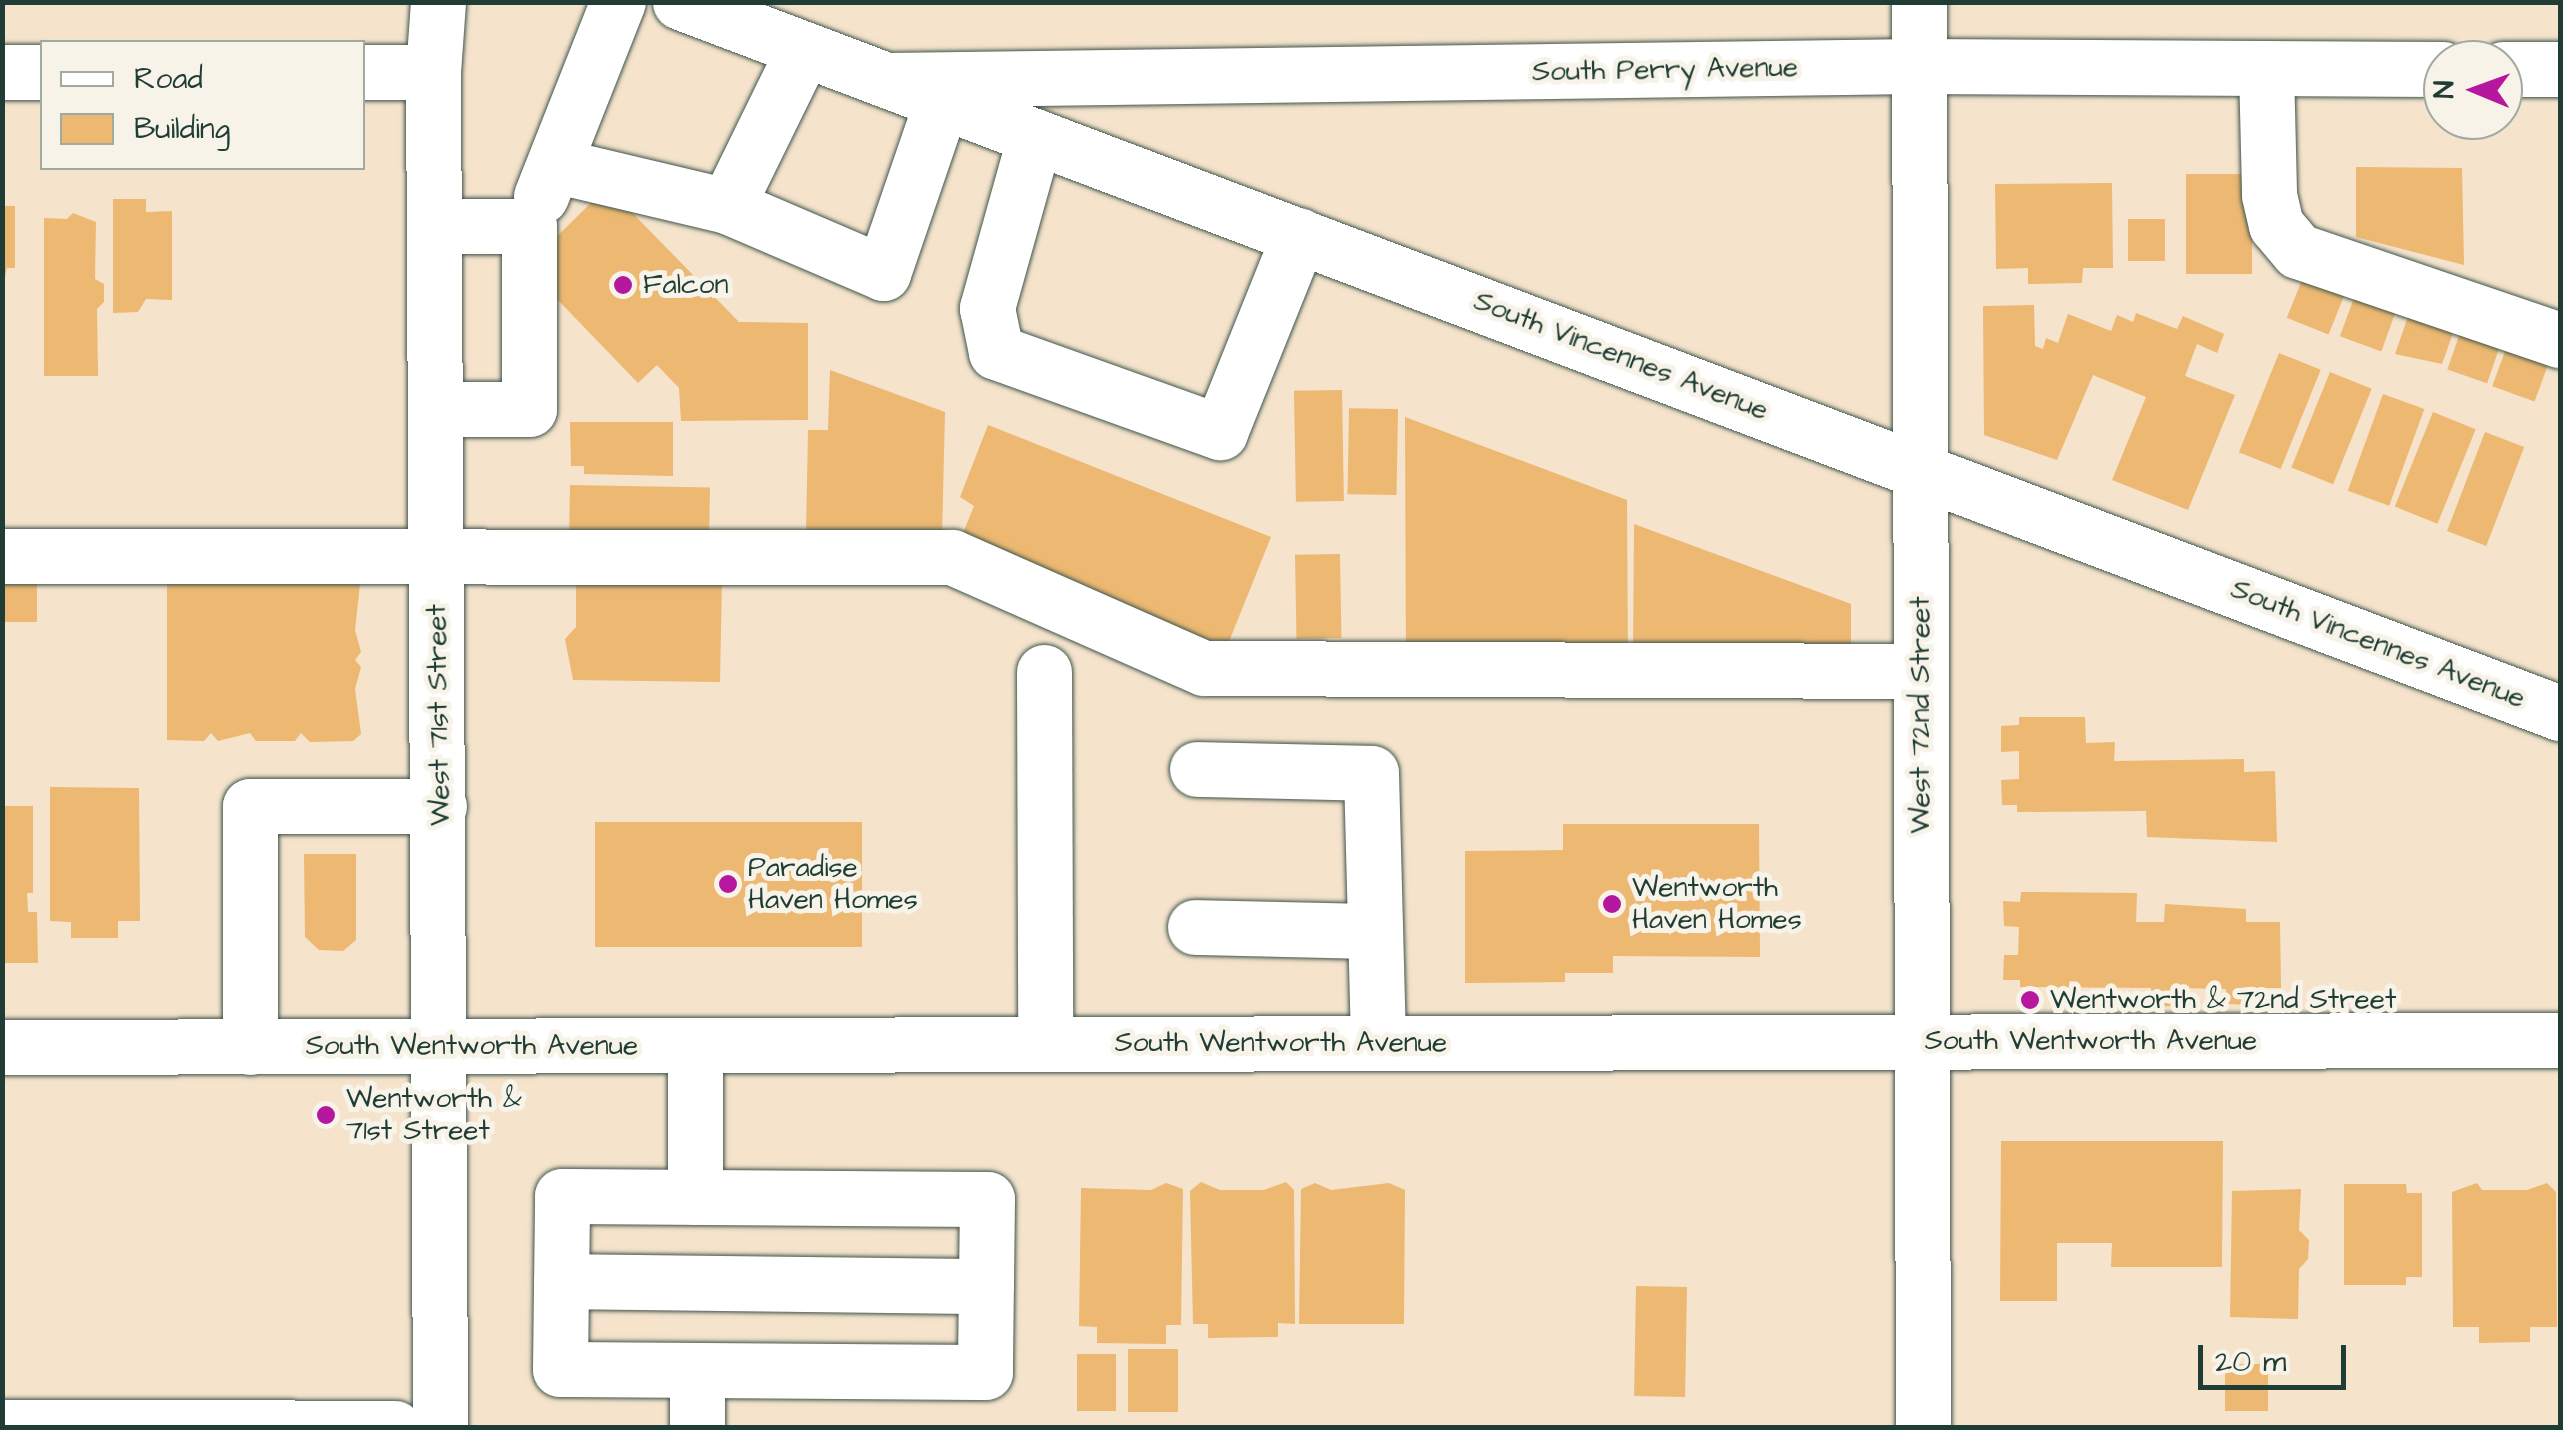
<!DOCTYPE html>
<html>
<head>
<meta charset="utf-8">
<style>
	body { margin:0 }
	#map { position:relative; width:2563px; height:1430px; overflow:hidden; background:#f5e3cc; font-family:"Architects Daughter",sans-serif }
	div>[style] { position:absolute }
	.building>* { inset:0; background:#ecb872; transform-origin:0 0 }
	.roads { filter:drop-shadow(0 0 2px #3f564b) drop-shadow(0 0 2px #3f564b) }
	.minor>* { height:55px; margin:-27.5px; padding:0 27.5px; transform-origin:27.5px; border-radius:27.5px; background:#fff }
	.major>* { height:55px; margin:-27.5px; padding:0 27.5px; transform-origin:27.5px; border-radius:27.5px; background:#fff }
	.dots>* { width:28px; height:28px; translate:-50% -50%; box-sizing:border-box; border:5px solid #f7f3e8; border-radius:50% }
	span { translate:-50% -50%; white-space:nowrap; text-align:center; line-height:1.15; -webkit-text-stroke:10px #f7f3e8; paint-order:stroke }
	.street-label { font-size:28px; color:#1f3d34 }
	.poi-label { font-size:28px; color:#1f3d34 }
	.left { translate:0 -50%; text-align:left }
	.frame { position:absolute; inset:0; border:5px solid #1f3d34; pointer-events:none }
	.legend { position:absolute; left:40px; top:40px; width:325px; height:130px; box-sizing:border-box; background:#f7f3e8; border:2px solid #a1aaa0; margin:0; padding:12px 18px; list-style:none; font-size:30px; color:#1f3d34 }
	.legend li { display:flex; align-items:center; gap:20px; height:50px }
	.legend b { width:50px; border:2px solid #a1aaa0 }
	.north { position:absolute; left:2423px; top:40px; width:100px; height:100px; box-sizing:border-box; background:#f7f3e8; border:2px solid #a1aaa0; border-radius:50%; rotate:271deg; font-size:28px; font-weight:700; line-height:40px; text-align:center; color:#1f3d34 }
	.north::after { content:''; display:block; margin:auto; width:35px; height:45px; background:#b5179e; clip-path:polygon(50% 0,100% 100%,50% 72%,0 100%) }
	.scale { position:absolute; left:2198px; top:1345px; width:148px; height:45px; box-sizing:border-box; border:5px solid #1f3d34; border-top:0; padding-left:12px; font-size:30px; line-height:35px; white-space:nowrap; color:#1f3d34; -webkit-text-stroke:8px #f7f3e8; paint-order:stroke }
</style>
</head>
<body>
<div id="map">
	<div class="building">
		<div style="clip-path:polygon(2356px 167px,2462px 168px,2464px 265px,2356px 237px)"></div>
		<div style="left:2252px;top:174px;width:100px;height:66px;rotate:90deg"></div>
		<div style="clip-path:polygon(2112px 183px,2113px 268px,2083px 268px,2082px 283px,2028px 284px,2028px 268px,1996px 269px,1995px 184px)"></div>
		<div style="clip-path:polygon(607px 187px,739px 322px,808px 323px,808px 420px,681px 421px,679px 388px,657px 365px,638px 383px,526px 267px)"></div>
		<div style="clip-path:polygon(113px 199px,146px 199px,146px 212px,172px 211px,172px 300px,146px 299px,138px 312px,113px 313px)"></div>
		<div style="clip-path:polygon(2px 206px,15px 206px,15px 268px,7px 268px,2px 290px)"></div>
		<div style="clip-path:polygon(73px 213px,96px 222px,95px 279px,104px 284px,104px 302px,97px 309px,98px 376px,44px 376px,44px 218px,67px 219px)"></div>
		<div style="left:2128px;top:219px;width:37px;height:42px"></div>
		<div style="left:2304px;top:275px;width:45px;height:46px;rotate:22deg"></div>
		<div style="left:2355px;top:295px;width:44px;height:44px;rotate:20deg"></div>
		<div style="clip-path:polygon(2034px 305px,2035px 346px,2043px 349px,2046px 338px,2058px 343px,2068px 314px,2111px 331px,2117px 315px,2133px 322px,2136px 313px,2177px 329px,2183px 316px,2224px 334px,2217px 353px,2197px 344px,2185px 376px,2235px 395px,2188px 510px,2112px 480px,2146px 397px,2093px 375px,2057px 460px,1984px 435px,1983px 306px)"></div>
		<div style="clip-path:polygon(2411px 308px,2457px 322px,2442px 364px,2395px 354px)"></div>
		<div style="left:2462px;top:327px;width:42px;height:45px;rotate:19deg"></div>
		<div style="left:2508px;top:343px;width:45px;height:46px;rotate:20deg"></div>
		<div style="left:2279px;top:353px;width:45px;height:107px;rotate:22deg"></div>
		<div style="clip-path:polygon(830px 370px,945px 412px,942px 538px,806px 535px,808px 430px,828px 430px)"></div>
		<div style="left:2330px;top:372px;width:45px;height:103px;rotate:22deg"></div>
		<div style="left:1342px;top:390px;width:111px;height:48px;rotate:89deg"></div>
		<div style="left:2383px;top:394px;width:44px;height:103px;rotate:20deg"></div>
		<div style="left:1398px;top:409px;width:86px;height:49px;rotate:91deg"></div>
		<div style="left:2433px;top:412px;width:46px;height:102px;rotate:22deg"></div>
		<div style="clip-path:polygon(1405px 417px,1627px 500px,1628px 668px,1406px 669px)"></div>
		<div style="clip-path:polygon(570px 422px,673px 422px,673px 476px,584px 474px,584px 466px,571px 466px)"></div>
		<div style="clip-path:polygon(988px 425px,1271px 537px,1226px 649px,959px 543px,974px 506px,960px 497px)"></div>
		<div style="left:2485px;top:432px;width:42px;height:106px;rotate:21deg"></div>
		<div style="left:570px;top:485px;width:140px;height:57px;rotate:1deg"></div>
		<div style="clip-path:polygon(1634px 524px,1851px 604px,1851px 699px,1786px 698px,1786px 692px,1633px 656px)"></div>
		<div style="left:1340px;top:554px;width:84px;height:45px;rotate:89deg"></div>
		<div style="left:37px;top:575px;width:47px;height:35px;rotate:90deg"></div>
		<div style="clip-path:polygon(353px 576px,360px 584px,355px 630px,361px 652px,355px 660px,361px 667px,355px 689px,361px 734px,353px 741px,310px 742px,301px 733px,295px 741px,256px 741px,250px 733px,218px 741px,211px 733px,204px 741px,167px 740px,167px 577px)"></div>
		<div style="clip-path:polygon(576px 576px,722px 577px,720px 682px,573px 680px,565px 639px,576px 627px)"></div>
		<div style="clip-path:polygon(2019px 717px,2085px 717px,2086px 743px,2115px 742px,2114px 761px,2244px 759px,2244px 772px,2275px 771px,2277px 842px,2147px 837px,2146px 811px,2017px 812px,2017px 805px,2002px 805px,2001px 780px,2019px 779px,2019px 751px,2001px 752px,2001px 726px,2019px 725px)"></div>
		<div style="clip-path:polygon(50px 787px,139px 788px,140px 921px,118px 921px,118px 938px,71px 938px,71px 922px,50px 921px)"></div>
		<div style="clip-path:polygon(2px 806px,33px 806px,33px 893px,27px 893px,28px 912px,37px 912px,38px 963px,2px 963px)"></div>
		<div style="left:862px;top:822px;width:125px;height:267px;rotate:90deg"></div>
		<div style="clip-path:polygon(1563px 824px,1759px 824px,1760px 957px,1613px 956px,1613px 973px,1565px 973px,1565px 982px,1465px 983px,1465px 851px,1563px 850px)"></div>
		<div style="clip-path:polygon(304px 854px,356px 854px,356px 940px,343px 951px,319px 950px,305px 937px)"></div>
		<div style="clip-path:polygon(2021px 892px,2137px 893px,2136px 922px,2164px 922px,2165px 904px,2246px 909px,2246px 922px,2280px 922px,2281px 988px,2250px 988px,2250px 1005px,2226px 1004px,2226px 989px,2176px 988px,2176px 1006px,2151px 1007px,2151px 988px,2020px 987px,2020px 980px,2003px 980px,2004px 955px,2018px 955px,2019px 927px,2004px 926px,2003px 901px,2020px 902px)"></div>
		<div style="clip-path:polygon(2001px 1141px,2223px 1141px,2222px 1267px,2111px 1267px,2112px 1243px,2057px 1243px,2057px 1301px,2000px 1301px)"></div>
		<div style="clip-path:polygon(1201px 1182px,1220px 1190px,1264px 1190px,1286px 1182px,1294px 1190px,1295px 1324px,1278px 1323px,1278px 1337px,1208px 1338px,1208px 1324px,1193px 1324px,1190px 1191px)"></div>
		<div style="clip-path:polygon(1166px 1183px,1183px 1189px,1181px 1325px,1166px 1325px,1166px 1344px,1097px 1343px,1097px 1327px,1079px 1326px,1081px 1188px,1151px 1190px)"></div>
		<div style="clip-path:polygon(1315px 1183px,1331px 1190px,1389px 1183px,1405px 1190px,1404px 1324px,1299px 1324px,1301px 1189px)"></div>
		<div style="clip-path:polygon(2477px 1183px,2482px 1190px,2527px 1190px,2547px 1183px,2556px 1192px,2557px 1327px,2530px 1327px,2530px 1342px,2479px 1343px,2479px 1327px,2453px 1327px,2452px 1192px)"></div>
		<div style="clip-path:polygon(2344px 1184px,2406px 1184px,2407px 1193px,2422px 1193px,2422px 1277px,2406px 1277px,2406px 1285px,2344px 1285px)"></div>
		<div style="clip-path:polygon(2301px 1189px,2299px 1230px,2309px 1240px,2308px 1259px,2299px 1269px,2298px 1319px,2230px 1317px,2232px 1191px)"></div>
		<div style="left:1687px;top:1287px;width:110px;height:51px;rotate:91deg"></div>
		<div style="left:1178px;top:1349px;width:63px;height:50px;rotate:90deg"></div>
		<div style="left:1077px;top:1354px;width:39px;height:57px"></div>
		<div style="left:2225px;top:1364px;width:43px;height:47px"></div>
	</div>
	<div class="roads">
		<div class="minor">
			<div style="left:1919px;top:2px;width:1426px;rotate:89.84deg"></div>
			<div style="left:2266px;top:68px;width:127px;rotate:88.6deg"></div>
			<div style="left:2269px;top:195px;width:31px;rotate:77deg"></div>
			<div style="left:2276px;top:225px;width:34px;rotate:50deg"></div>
			<div style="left:2298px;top:251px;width:277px;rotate:18.8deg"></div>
			<div style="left:2503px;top:69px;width:57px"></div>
			<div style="left:2px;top:72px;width:40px"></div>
			<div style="left:362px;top:72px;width:71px"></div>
			<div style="left:887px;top:80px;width:1032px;rotate:-0.78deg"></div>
			<div style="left:1919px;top:66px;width:524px;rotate:0.33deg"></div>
			<div style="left:1035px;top:136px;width:179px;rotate:105.6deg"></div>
			<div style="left:987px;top:308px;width:45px;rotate:78.4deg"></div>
			<div style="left:996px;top:352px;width:238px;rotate:19.7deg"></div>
			<div style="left:1220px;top:432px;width:212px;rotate:-68.1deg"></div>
			<div style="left:554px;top:165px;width:178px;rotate:13.3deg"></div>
			<div style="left:727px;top:206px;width:175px;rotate:-63.9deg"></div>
			<div style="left:541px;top:196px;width:209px;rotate:-68.4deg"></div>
			<div style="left:727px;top:206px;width:170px;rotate:23.2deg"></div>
			<div style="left:883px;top:273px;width:182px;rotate:-71.1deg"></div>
			<div style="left:435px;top:226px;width:94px"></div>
			<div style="left:529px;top:226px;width:183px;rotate:90deg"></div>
			<div style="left:529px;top:409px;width:93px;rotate:180deg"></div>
			<div style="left:2px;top:556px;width:950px;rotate:0.06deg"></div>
			<div style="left:952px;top:557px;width:275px;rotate:23.8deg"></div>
			<div style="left:1204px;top:668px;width:717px;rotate:0.24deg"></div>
			<div style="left:1044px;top:672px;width:372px;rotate:89.8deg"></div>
			<div style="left:1197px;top:769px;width:174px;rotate:1.3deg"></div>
			<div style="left:1371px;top:773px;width:270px;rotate:88.5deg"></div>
			<div style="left:1195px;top:927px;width:180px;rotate:1.3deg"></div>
			<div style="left:2px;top:1047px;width:2558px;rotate:-0.16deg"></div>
			<div style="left:250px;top:1047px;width:241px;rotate:-90deg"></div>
			<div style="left:250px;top:806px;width:189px"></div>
			<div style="left:562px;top:1196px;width:425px;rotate:0.4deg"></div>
			<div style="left:987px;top:1199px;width:173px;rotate:90.7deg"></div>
			<div style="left:985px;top:1372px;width:425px;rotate:-179.6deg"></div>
			<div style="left:560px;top:1369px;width:173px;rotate:-89.3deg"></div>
			<div style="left:695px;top:1197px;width:152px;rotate:-90deg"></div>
			<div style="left:561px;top:1281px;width:425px;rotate:0.7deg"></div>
			<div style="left:2px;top:1427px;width:392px;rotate:0.1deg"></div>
			<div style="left:697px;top:1428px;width:58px;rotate:-90deg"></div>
		</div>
		<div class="major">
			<div style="left:438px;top:2px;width:70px;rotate:94.1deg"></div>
			<div style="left:433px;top:72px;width:1356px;rotate:89.7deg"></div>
			<div style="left:680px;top:2px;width:2010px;rotate:20.72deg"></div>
		</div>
	</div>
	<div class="dots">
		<div style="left:623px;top:285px;background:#b5179e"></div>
		<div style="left:728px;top:884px;background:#b5179e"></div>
		<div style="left:1612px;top:904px;background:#b5179e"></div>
		<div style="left:2030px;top:1000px;background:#b5179e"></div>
		<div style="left:326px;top:1115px;background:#b5179e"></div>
	</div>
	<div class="street-label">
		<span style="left:1665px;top:70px;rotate:-1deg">South Perry Avenue</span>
		<span style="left:1621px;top:356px;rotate:21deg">South Vincennes Avenue</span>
		<span style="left:2378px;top:644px;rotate:21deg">South Vincennes Avenue</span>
		<span style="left:439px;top:715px;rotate:-91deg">West 71st Street</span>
		<span style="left:1921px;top:715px;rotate:-90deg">West 72nd Street</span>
		<span style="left:2091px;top:1041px">South Wentworth Avenue</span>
		<span style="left:1281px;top:1043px">South Wentworth Avenue</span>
		<span style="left:472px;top:1046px">South Wentworth Avenue</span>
	</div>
	<div class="poi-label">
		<span class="left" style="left:643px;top:285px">Falcon</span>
		<span class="left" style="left:748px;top:884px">Paradise<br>Haven Homes</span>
		<span class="left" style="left:1632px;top:904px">Wentworth<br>Haven Homes</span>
		<span class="left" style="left:2050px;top:1000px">Wentworth &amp; 72nd Street</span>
		<span class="left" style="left:346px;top:1115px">Wentworth &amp;<br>71st Street</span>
	</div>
	<div class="frame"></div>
	<ul class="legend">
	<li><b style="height:12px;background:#fff"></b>Road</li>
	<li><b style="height:28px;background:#ecb872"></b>Building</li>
	</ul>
	<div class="north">N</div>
	<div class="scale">20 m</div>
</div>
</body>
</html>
